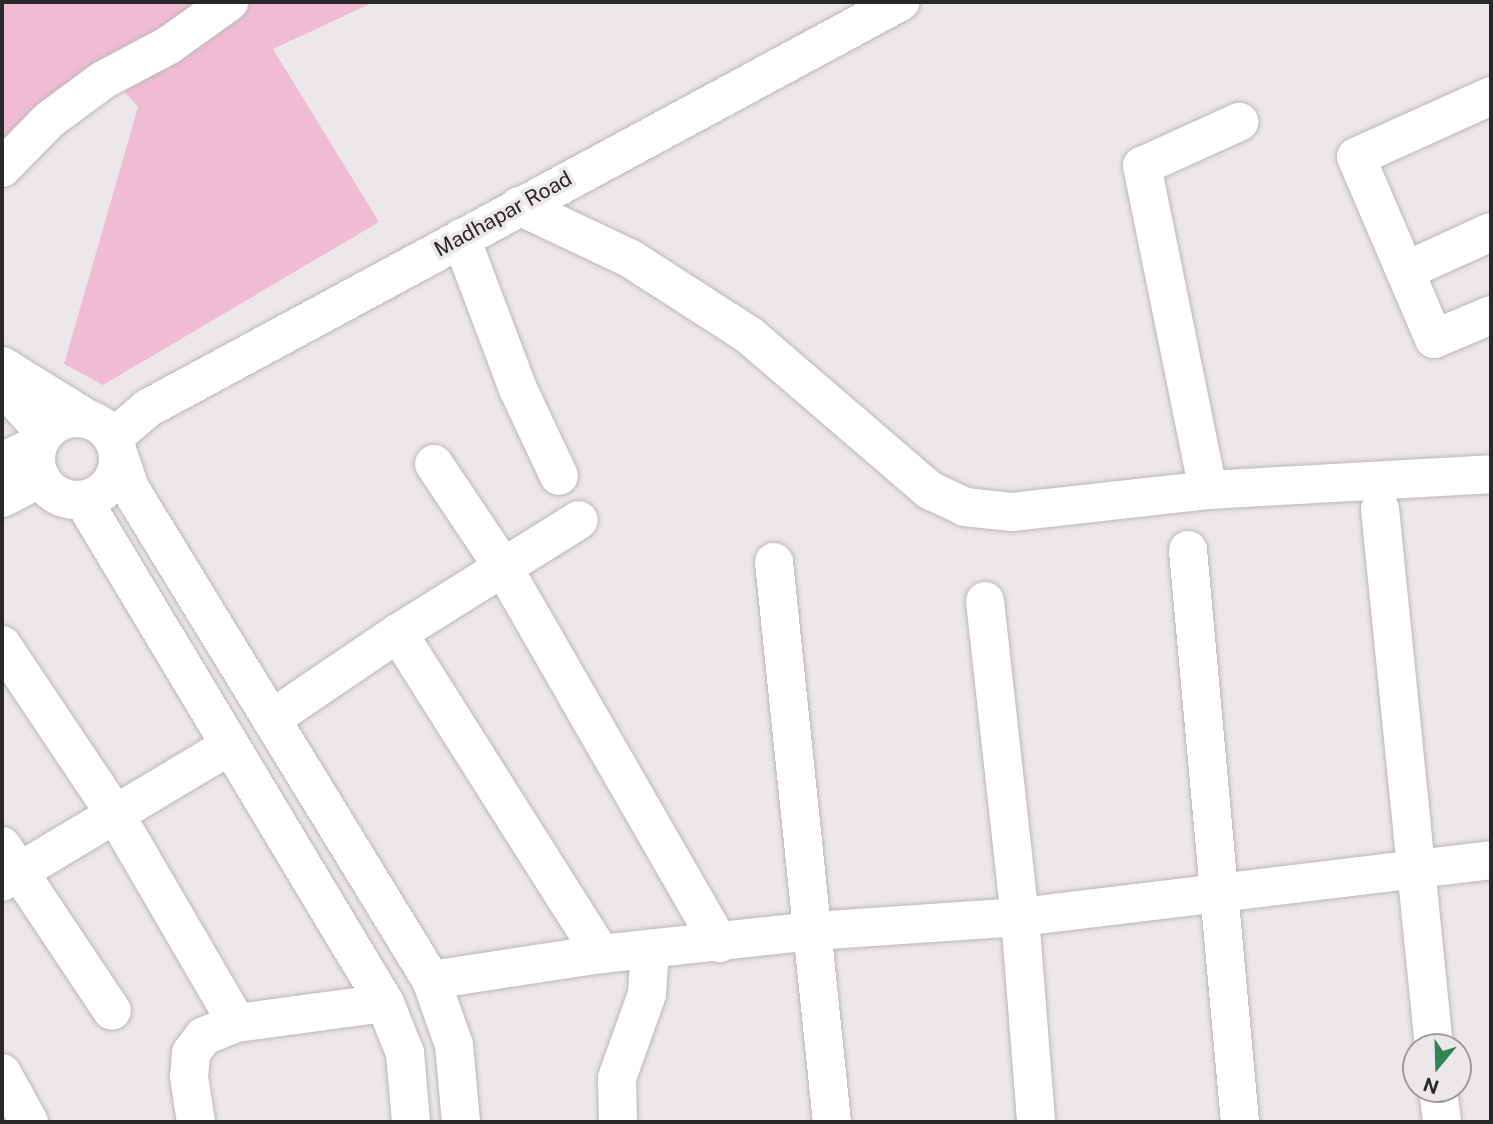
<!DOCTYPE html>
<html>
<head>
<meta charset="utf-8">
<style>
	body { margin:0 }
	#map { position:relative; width:1493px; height:1124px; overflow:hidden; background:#ece7e9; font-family:"Public Sans",sans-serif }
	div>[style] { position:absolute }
	.green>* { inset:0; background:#f0bcd4 }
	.roads { filter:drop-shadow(0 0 2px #bcb7b9) drop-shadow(0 0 2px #bcb7b9) }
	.minor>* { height:38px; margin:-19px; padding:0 19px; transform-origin:19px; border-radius:19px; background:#fff }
	.major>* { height:38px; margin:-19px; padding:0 19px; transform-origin:19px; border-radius:19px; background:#fff }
	.major>.ring { margin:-19px; padding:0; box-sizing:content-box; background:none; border:38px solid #fff; border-radius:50% }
	span { translate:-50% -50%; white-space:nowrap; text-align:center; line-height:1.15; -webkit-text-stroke:7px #ece7e9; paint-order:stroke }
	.street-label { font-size:21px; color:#2a2929 }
	.frame { position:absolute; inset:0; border:4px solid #2a2929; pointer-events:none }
	.north { position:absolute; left:1402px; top:1033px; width:70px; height:70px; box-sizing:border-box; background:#ece7e9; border:2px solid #9e9b9c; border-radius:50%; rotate:199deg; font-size:19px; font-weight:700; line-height:28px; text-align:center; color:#2a2929 }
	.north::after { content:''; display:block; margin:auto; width:24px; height:32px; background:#338455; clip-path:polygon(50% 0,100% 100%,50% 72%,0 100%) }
</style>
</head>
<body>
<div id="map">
	<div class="green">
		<div style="clip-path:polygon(2px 2px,227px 2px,237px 13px,253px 2px,374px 2px,273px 49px,379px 222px,103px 385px,64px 364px,138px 107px,102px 66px,2px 167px)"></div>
	</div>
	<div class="roads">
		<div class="minor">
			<div style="left:1491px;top:96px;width:148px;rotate:155.7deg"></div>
			<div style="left:1356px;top:157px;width:198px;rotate:66.8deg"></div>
			<div style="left:1434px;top:339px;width:62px;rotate:-22.8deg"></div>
			<div style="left:2px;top:168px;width:67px;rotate:-45.6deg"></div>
			<div style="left:49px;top:120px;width:67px;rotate:-36.5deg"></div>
			<div style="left:103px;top:80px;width:75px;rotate:-27.9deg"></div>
			<div style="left:169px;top:45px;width:74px;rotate:-35.6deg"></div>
			<div style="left:519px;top:206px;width:124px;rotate:25.3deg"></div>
			<div style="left:631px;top:259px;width:140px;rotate:32.8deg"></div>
			<div style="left:749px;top:335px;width:238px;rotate:40.7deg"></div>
			<div style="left:929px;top:490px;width:40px;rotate:25deg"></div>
			<div style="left:965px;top:507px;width:47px;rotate:6.1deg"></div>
			<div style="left:1012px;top:512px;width:197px;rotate:-6.4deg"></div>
			<div style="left:1208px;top:490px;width:283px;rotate:-3.2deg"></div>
			<div style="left:461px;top:238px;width:161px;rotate:69.3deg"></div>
			<div style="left:518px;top:389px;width:96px;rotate:64.8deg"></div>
			<div style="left:1405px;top:271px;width:94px;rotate:-24.4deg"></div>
			<div style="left:2px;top:366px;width:102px;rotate:31.8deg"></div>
			<div style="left:2px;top:385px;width:64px;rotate:48.1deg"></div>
			<div style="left:434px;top:464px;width:124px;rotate:56.2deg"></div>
			<div style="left:503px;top:567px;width:434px;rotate:60.1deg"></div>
			<div style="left:1208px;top:490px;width:331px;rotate:-101.5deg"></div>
			<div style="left:1142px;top:166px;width:107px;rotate:-24.4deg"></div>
			<div style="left:1380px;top:509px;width:541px;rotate:84.27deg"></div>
			<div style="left:1188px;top:550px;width:574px;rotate:84.81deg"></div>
			<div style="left:774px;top:562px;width:563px;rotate:84.09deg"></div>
			<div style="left:985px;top:601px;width:318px;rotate:83.7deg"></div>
			<div style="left:1020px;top:917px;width:206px;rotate:85.5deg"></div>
			<div style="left:398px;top:633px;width:380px;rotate:57.7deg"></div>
			<div style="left:2px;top:645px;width:201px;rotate:56.2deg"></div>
			<div style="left:114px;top:812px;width:244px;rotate:59.8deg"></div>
			<div style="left:271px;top:719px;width:153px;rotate:-34.1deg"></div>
			<div style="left:398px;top:633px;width:213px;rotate:-32deg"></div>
			<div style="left:2px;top:846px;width:198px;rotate:56.3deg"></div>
			<div style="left:2px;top:882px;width:265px;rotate:-30.9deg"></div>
			<div style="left:431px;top:980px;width:172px;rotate:-8.7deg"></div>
			<div style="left:601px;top:954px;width:214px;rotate:-6.2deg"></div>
			<div style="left:814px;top:931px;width:206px;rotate:-3.9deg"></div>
			<div style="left:1020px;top:917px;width:474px;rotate:-6.9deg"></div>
			<div style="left:2px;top:1073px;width:56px;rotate:61.1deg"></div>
			<div style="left:1438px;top:1089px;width:33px;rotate:83deg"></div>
			<div style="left:196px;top:1122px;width:46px;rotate:-98.8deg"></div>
			<div style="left:189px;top:1077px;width:24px;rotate:-85deg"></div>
			<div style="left:191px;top:1053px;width:21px;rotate:-53deg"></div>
			<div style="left:204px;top:1036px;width:35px;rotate:-22deg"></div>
			<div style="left:237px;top:1023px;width:149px;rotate:-7.7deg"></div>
			<div style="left:618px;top:1122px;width:44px;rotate:-91.3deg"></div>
			<div style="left:617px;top:1078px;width:89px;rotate:-70.3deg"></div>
			<div style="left:647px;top:994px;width:45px;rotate:-86.2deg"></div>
		</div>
		<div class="major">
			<div class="ring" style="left:36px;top:418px;width:44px;height:44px"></div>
			<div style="left:113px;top:438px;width:46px;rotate:-40.6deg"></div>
			<div style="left:148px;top:408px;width:855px;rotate:-28.36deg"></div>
			<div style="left:118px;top:453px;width:39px;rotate:71deg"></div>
			<div style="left:131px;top:490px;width:575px;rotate:58.52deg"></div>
			<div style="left:431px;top:980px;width:69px;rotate:70.5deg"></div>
			<div style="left:454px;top:1045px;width:77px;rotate:84.8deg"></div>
			<div style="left:2px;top:462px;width:39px;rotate:-26deg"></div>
			<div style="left:2px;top:498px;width:44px;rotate:-27.1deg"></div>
			<div style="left:83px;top:500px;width:587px;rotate:59.02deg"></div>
			<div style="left:385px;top:1003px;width:54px;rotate:68.2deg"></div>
			<div style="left:405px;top:1053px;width:69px;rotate:85deg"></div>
		</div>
	</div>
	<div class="street-label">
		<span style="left:503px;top:214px;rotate:-29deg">Madhapar Road</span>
	</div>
	<div class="frame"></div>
	<div class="north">N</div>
</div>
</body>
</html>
